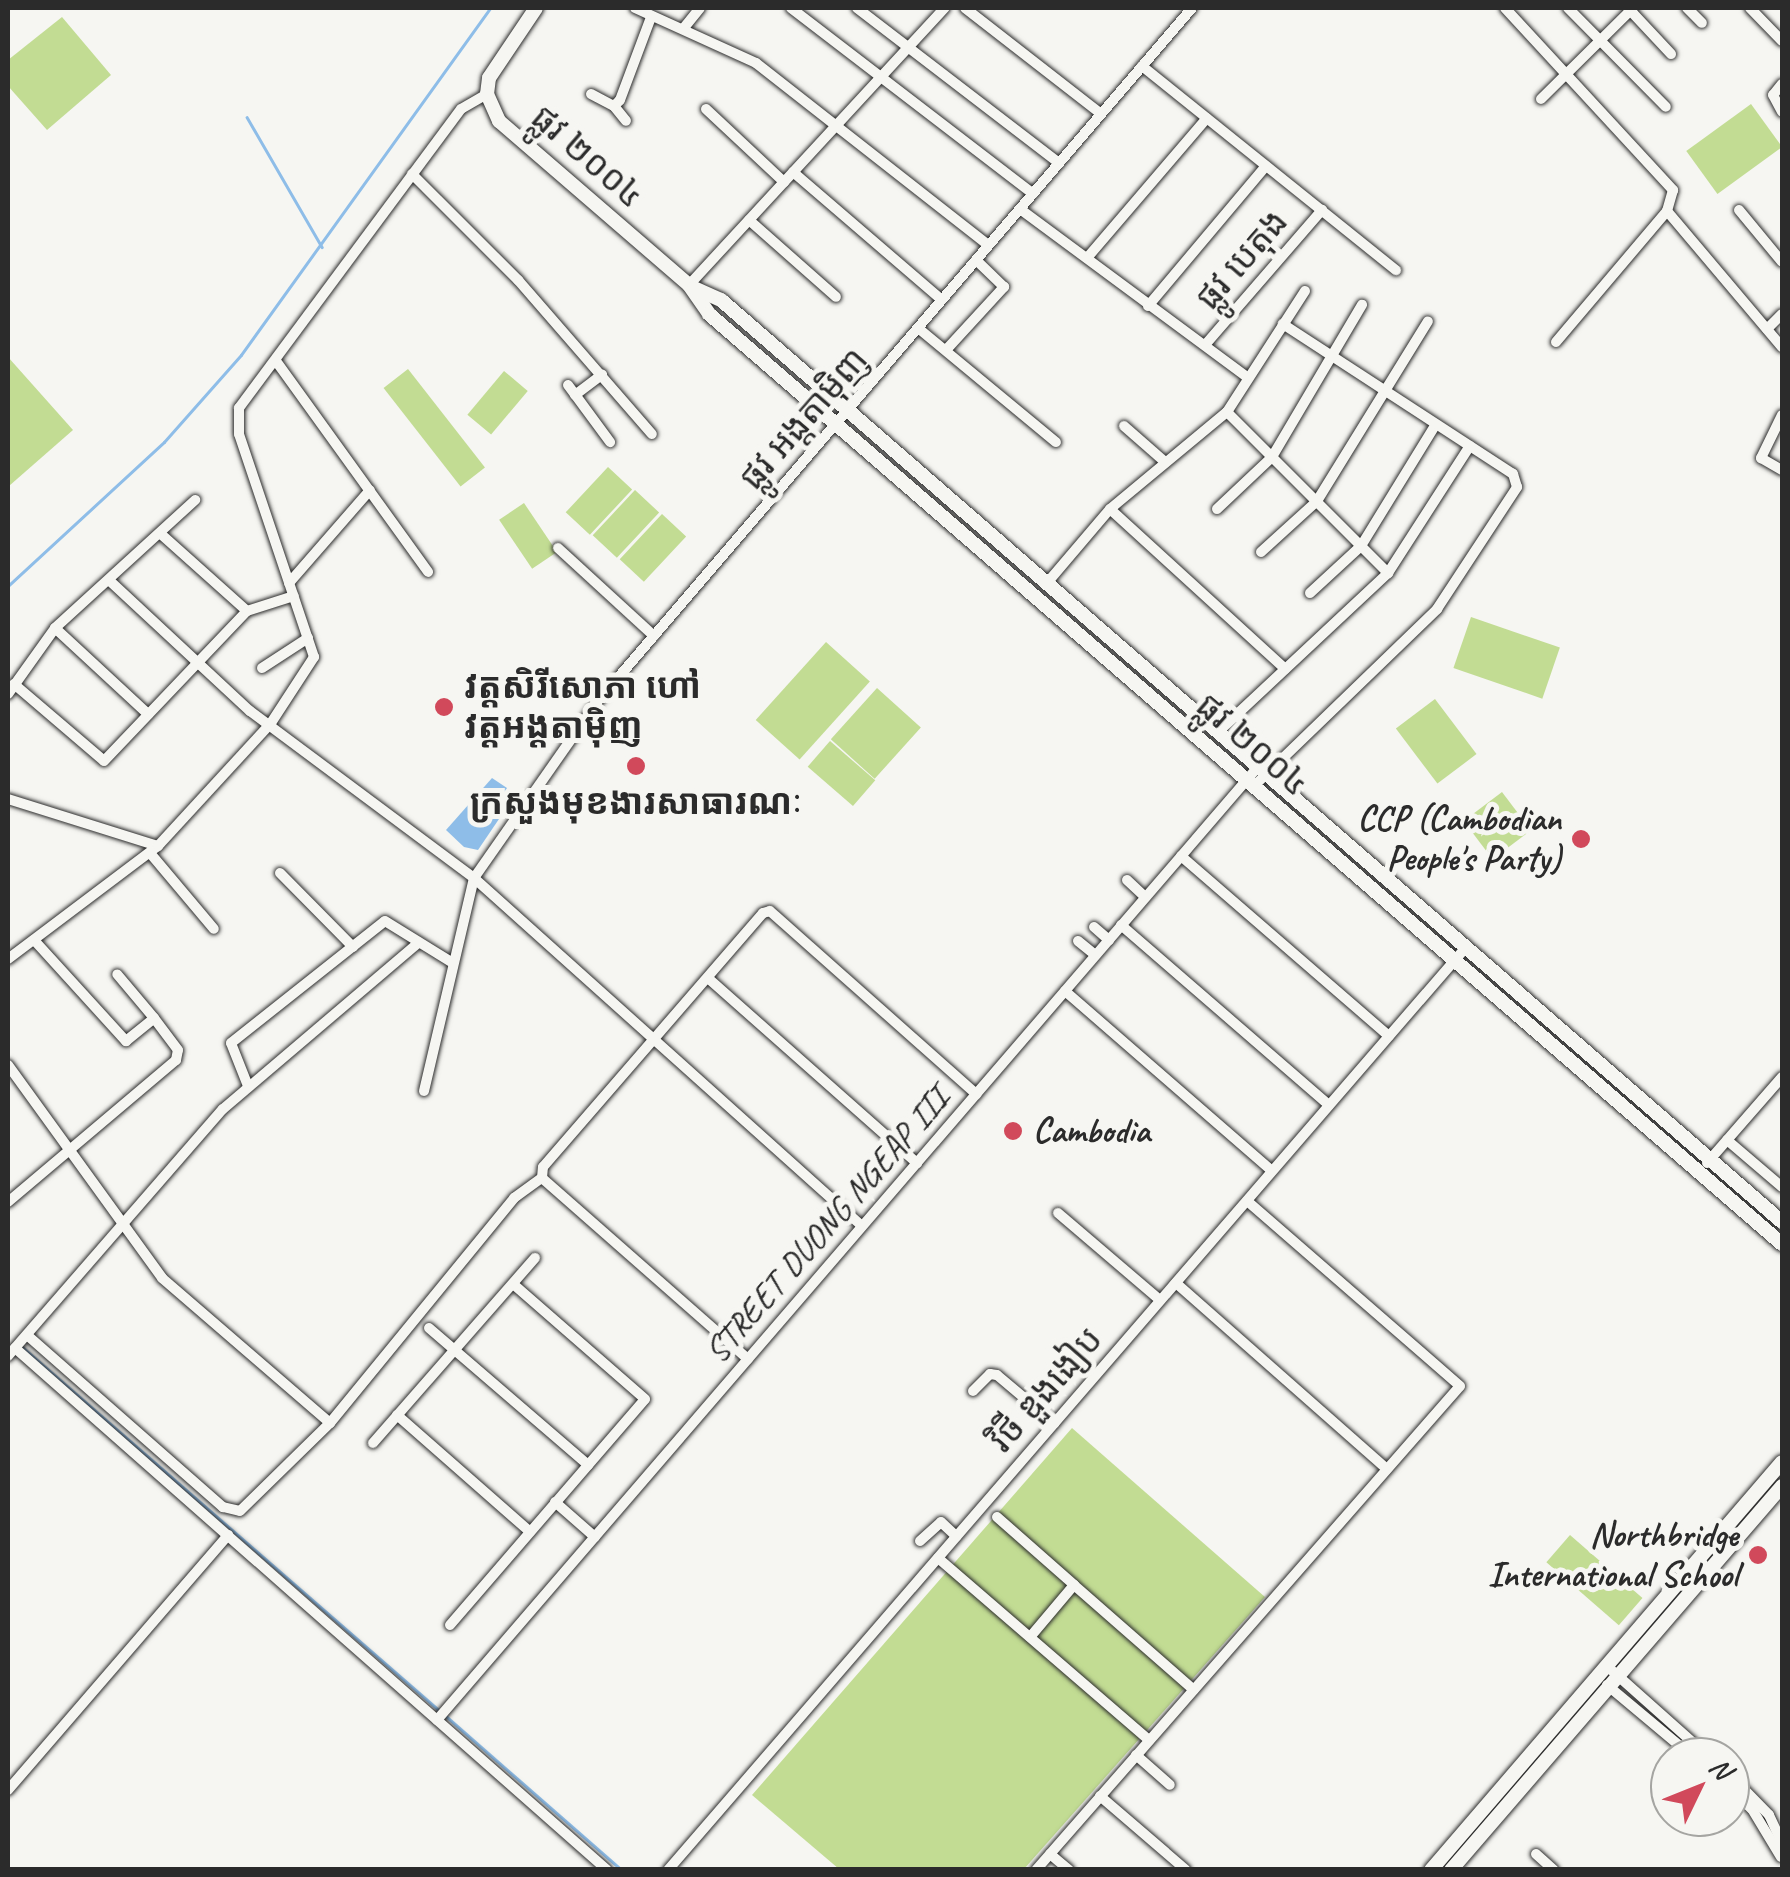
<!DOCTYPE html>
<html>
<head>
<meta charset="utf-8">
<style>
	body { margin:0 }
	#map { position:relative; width:1790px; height:1877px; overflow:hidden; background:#f6f6f2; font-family:Caveat,"Noto Sans Khmer",sans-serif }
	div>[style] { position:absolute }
	.green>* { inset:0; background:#c2dc93; transform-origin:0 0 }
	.water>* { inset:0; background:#8ebde8 }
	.stream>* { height:2.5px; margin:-1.25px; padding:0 1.25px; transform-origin:1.25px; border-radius:1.25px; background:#8ebde8 }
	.roads { filter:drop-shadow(0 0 2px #2b2b2b) drop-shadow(0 0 2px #2b2b2b) }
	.minor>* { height:10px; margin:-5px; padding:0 5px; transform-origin:5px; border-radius:5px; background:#f6f6f2 }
	.major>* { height:14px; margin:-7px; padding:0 7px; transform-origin:7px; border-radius:7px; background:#f6f6f2 }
	.dots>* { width:28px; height:28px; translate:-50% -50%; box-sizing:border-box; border:5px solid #f6f6f2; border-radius:50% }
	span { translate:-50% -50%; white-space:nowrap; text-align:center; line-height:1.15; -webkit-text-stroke:10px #f6f6f2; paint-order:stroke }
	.street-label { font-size:35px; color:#2b2b2b }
	.poi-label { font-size:35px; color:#2b2b2b; font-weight:700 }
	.left { translate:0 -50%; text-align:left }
	.right { translate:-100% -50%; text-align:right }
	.frame { position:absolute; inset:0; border:10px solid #2b2b2b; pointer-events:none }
	.north { position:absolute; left:1650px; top:1737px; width:100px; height:100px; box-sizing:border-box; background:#f6f6f2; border:2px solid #a5a5a2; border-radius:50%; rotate:47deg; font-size:28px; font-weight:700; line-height:40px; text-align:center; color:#2b2b2b }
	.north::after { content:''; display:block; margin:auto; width:35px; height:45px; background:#d1495b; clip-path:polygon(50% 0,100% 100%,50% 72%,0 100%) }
</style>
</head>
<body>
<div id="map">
	<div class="green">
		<div style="clip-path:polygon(62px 17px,111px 75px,47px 130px,8px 86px,8px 60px)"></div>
		<div style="left:1751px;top:104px;width:53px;height:80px;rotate:54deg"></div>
		<div style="clip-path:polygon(8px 357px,73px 430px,9px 486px,8px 484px)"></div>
		<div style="left:408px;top:369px;width:125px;height:31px;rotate:52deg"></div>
		<div style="left:504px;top:371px;width:31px;height:57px;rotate:40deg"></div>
		<div style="left:608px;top:467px;width:33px;height:62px;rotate:43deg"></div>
		<div style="left:635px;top:490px;width:33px;height:62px;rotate:43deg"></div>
		<div style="left:524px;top:503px;width:59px;height:30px;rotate:56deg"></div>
		<div style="left:662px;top:514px;width:33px;height:62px;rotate:43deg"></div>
		<div style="left:1471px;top:617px;width:94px;height:54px;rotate:19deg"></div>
		<div style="left:826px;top:642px;width:59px;height:105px;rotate:42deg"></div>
		<div style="left:877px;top:688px;width:59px;height:69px;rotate:42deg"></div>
		<div style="left:1435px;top:699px;width:69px;height:49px;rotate:53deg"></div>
		<div style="left:830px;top:741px;width:60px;height:34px;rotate:41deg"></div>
		<div style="left:1502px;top:792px;width:48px;height:48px;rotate:53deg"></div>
		<div style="clip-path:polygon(1072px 1428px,1265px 1597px,1024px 1869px,839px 1869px,752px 1795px)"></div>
		<div style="left:1570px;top:1535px;width:96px;height:36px;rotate:41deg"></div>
	</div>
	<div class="water">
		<div style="clip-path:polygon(492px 778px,516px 794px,478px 850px,464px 847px,446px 830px)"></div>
	</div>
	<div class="stream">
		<div style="left:247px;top:117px;width:150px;rotate:60deg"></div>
		<div style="left:8px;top:586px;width:212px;rotate:-42.7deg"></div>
		<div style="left:164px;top:442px;width:116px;rotate:-48.5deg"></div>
		<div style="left:241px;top:355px;width:427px;rotate:-54.3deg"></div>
		<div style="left:20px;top:1345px;width:557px;rotate:41.07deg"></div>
		<div style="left:446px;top:1716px;width:234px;rotate:41.2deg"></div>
	</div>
	<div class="roads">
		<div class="minor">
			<div style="left:635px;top:8px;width:133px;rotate:24.4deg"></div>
			<div style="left:756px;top:63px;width:295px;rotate:38.1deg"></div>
			<div style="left:791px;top:8px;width:305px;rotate:37.5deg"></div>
			<div style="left:857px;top:8px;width:255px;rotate:37.5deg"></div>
			<div style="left:965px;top:8px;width:172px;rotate:37.9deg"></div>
			<div style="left:1505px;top:8px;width:248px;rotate:47.3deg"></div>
			<div style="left:1673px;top:190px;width:22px;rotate:106deg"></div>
			<div style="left:1667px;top:211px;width:178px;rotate:49.8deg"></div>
			<div style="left:1568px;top:8px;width:139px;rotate:45.3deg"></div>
			<div style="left:1628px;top:8px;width:63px;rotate:46.9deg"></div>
			<div style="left:1687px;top:8px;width:21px;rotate:45deg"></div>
			<div style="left:1750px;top:8px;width:46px;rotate:45.9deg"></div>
			<div style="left:683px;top:29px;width:27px;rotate:-51deg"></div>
			<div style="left:1142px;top:66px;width:326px;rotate:38.8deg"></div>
			<div style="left:1782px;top:84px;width:14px;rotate:129deg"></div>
			<div style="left:1773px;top:95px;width:19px;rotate:62deg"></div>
			<div style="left:591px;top:94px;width:26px;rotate:28deg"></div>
			<div style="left:614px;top:106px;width:8px;rotate:-45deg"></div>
			<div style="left:620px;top:100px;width:89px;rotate:-69.5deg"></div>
			<div style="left:1541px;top:99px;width:129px;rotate:-44.7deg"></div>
			<div style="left:614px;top:106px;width:19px;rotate:51deg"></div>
			<div style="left:706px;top:109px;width:107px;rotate:43.1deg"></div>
			<div style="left:793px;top:172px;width:196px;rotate:40.7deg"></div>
			<div style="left:412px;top:174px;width:150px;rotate:45deg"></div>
			<div style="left:518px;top:280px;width:204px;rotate:49deg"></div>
			<div style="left:1020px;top:209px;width:284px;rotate:36.5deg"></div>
			<div style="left:1739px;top:210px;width:67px;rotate:50.4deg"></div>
			<div style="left:749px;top:220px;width:116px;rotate:41.5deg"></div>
			<div style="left:1087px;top:258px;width:184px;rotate:-49.4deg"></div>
			<div style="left:689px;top:285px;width:377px;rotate:-47.3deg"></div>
			<div style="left:1148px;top:306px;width:183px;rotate:-49.9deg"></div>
			<div style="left:918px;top:328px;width:179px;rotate:39.6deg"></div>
			<div style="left:1767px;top:329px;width:21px;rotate:-45deg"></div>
			<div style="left:1556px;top:342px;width:172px;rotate:-49.7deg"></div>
			<div style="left:1205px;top:345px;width:179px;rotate:-49.1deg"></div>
			<div style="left:946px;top:350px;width:86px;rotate:-47.4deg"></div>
			<div style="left:1004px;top:287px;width:39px;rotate:-136deg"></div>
			<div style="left:276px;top:361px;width:260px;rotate:54.2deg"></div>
			<div style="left:568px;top:385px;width:71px;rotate:53.6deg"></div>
			<div style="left:575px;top:395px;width:34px;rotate:-37deg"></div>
			<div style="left:1227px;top:412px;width:228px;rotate:45deg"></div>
			<div style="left:1782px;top:415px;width:48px;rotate:116deg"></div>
			<div style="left:1761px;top:458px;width:24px;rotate:30deg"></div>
			<div style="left:1124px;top:426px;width:55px;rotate:41.3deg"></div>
			<div style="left:1110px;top:509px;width:237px;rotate:42.4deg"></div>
			<div style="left:1217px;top:509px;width:76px;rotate:-43.4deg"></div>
			<div style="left:1272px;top:457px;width:177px;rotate:-59.4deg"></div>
			<div style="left:162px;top:535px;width:114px;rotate:41.8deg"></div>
			<div style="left:558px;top:548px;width:130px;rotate:42.5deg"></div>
			<div style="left:1261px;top:552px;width:76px;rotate:-42.3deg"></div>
			<div style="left:1317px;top:501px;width:211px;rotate:-58.3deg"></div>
			<div style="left:111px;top:582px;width:190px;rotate:42.9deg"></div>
			<div style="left:250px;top:711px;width:279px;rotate:36.7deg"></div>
			<div style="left:474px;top:878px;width:521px;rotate:41.89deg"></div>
			<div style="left:289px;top:583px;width:123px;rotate:-48.9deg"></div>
			<div style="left:1047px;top:583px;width:97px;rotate:-49.6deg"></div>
			<div style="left:1110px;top:509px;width:152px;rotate:-39.7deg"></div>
			<div style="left:1227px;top:412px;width:144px;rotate:-57.2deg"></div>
			<div style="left:1310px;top:593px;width:69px;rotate:-42.7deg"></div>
			<div style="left:1361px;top:546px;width:143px;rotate:-58.4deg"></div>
			<div style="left:55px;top:628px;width:127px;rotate:42.8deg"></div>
			<div style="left:262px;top:668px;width:55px;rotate:-33.1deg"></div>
			<div style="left:14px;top:684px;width:118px;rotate:40.5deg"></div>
			<div style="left:104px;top:761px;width:207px;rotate:-46.4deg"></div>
			<div style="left:247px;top:611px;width:49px;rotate:-17.7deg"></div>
			<div style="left:8px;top:694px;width:81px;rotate:-54.5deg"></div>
			<div style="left:55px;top:628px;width:190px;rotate:-42.4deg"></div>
			<div style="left:1218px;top:732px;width:233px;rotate:-43.1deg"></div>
			<div style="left:1388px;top:573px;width:151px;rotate:-57.2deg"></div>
			<div style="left:1254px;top:786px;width:255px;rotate:-44deg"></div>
			<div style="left:1437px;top:609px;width:146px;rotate:-56.7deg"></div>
			<div style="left:1517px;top:487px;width:14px;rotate:-107deg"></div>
			<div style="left:1513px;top:474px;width:275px;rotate:-146.9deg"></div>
			<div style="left:8px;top:799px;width:157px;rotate:17.4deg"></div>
			<div style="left:150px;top:853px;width:99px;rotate:49.9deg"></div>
			<div style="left:1181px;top:856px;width:275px;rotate:40.9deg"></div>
			<div style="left:280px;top:873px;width:104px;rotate:45.4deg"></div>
			<div style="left:474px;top:878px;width:216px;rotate:-55deg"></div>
			<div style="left:598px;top:701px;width:913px;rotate:-49.4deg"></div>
			<div style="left:1127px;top:880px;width:25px;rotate:43deg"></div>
			<div style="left:1121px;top:925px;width:275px;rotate:40.9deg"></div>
			<div style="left:1094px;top:927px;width:20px;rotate:41deg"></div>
			<div style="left:34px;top:940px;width:137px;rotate:47.7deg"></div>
			<div style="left:126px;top:1041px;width:36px;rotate:-39deg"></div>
			<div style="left:154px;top:1018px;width:57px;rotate:-130.1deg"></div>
			<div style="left:1078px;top:941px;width:22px;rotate:39deg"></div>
			<div style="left:8px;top:959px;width:188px;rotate:-37deg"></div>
			<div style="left:158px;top:846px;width:167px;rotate:-47.4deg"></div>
			<div style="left:271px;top:723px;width:79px;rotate:-56.9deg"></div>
			<div style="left:314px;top:657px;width:235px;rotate:-108.6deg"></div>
			<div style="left:239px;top:434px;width:26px;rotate:-90deg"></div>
			<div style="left:239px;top:408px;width:372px;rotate:-53.4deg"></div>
			<div style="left:461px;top:109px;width:30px;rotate:-30deg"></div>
			<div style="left:709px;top:979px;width:278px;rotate:41.5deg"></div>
			<div style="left:1065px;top:991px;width:274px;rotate:41deg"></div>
			<div style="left:8px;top:1065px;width:263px;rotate:54.1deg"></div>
			<div style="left:162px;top:1278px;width:222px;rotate:40.8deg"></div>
			<div style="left:248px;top:1086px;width:46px;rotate:-111.6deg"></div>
			<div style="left:231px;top:1043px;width:196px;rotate:-38.4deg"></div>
			<div style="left:385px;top:921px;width:78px;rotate:31.8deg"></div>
			<div style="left:424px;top:1091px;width:219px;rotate:-76.8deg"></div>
			<div style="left:1727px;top:1140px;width:72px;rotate:40.5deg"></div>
			<div style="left:1707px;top:1163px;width:114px;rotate:-48.9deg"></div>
			<div style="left:542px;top:1178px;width:274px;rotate:41.3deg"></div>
			<div style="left:8px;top:1202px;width:220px;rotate:-40.2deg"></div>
			<div style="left:176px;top:1060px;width:10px;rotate:-79deg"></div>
			<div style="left:178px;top:1050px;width:40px;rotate:-127deg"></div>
			<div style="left:1058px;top:1213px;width:134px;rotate:40.5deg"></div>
			<div style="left:1176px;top:1283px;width:281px;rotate:41.4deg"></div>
			<div style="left:429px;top:1328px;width:210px;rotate:40.7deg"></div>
			<div style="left:27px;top:1335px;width:261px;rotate:41.3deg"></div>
			<div style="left:223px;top:1507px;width:17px;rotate:13deg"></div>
			<div style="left:240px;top:1511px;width:126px;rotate:-44.4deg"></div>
			<div style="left:330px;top:1423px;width:291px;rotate:-50.7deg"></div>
			<div style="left:514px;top:1198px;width:34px;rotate:-36deg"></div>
			<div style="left:542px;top:1178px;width:11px;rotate:-85deg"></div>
			<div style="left:543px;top:1167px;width:336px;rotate:-49.1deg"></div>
			<div style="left:763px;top:913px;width:7px;rotate:-16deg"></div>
			<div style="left:770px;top:911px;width:276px;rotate:41.6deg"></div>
			<div style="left:15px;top:1348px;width:789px;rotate:41.4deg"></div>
			<div style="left:8px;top:1356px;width:327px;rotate:-49deg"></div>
			<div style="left:223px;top:1109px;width:257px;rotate:-40.4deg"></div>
			<div style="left:973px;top:1391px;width:24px;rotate:-45deg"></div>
			<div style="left:990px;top:1374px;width:7px;rotate:8deg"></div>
			<div style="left:997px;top:1375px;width:75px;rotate:40.1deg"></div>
			<div style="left:397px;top:1415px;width:177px;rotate:41.3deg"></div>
			<div style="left:373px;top:1443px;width:246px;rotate:-48.8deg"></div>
			<div style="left:555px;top:1502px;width:53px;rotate:41.2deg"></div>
			<div style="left:997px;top:1517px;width:103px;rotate:41.4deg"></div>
			<div style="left:1074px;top:1585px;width:68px;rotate:130.2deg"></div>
			<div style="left:920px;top:1541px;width:28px;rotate:-42deg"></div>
			<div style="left:941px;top:1522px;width:21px;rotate:43deg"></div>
			<div style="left:938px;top:1558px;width:279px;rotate:40.8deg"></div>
			<div style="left:1074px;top:1585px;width:159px;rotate:41.2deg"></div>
			<div style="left:450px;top:1625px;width:298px;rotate:-49.2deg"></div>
			<div style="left:645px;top:1399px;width:175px;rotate:-138.9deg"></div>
			<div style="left:1608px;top:1667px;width:135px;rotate:41.7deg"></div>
			<div style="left:1607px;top:1685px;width:112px;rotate:39.9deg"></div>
			<div style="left:437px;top:1720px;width:1258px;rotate:-49.26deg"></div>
			<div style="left:1136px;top:1755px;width:45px;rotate:41.4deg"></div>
			<div style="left:1730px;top:1775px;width:56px;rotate:45.7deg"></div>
			<div style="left:1769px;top:1815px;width:31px;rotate:65deg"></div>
			<div style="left:1730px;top:1788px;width:30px;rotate:44deg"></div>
			<div style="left:1752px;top:1809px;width:56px;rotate:58.9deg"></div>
			<div style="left:8px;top:1790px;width:337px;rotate:-49.2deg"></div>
			<div style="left:1100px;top:1796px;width:113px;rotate:40.7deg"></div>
			<div style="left:1050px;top:1854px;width:25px;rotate:40deg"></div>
			<div style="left:1536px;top:1854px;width:24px;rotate:42deg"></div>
			<div style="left:668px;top:1870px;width:1220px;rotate:-49.15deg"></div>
			<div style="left:1036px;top:1870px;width:643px;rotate:-48.78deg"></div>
			<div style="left:1460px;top:1386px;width:282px;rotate:-139deg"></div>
		</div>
		<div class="major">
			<div style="left:536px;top:8px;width:84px;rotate:123.9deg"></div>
			<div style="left:489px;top:78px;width:16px;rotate:97deg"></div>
			<div style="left:487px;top:94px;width:30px;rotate:66deg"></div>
			<div style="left:499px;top:121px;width:251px;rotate:40.8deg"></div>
			<div style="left:689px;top:285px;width:35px;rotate:55deg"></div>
			<div style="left:709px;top:314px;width:1420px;rotate:40.92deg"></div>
			<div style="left:694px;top:288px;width:30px;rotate:24deg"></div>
			<div style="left:721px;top:300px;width:1406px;rotate:40.99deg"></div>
			<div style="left:1431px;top:1870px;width:538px;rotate:-49.29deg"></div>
			<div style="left:1451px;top:1870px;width:507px;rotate:-49.24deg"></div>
		</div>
	</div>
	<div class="dots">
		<div style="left:444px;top:707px;background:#d1495b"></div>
		<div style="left:636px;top:766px;background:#d1495b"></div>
		<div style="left:1581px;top:839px;background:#d1495b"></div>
		<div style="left:1013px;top:1131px;background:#d1495b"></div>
		<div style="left:1758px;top:1555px;background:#d1495b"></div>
	</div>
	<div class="street-label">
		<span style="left:587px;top:157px;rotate:41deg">ផ្លូវ ២០០៤</span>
		<span style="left:1242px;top:260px;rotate:-49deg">ផ្លូវ បេតុង</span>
		<span style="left:804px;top:419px;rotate:-49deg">ផ្លូវ អង្តតាម៉ិញ</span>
		<span style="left:1252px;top:745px;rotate:41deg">ផ្លូវ ២០០៤</span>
		<span style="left:827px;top:1225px;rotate:-49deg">STREET DUONG NGEAP III</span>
		<span style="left:1046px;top:1390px;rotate:-49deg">វិថី ឌួងងៀប</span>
	</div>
	<div class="poi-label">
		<span class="left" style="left:464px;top:707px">វត្តសិរីសោភា ហៅ<br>វត្តអង្តតាម៉ិញ</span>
		<span style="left:636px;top:803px">ក្រសួងមុខងារសាធារណៈ</span>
		<span class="right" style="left:1561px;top:839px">CCP (Cambodian<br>People's Party)</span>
		<span class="left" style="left:1033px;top:1131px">Cambodia</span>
		<span class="right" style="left:1738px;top:1555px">Northbridge<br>International School</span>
	</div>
	<div class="frame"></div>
	<div class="north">N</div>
</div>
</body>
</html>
